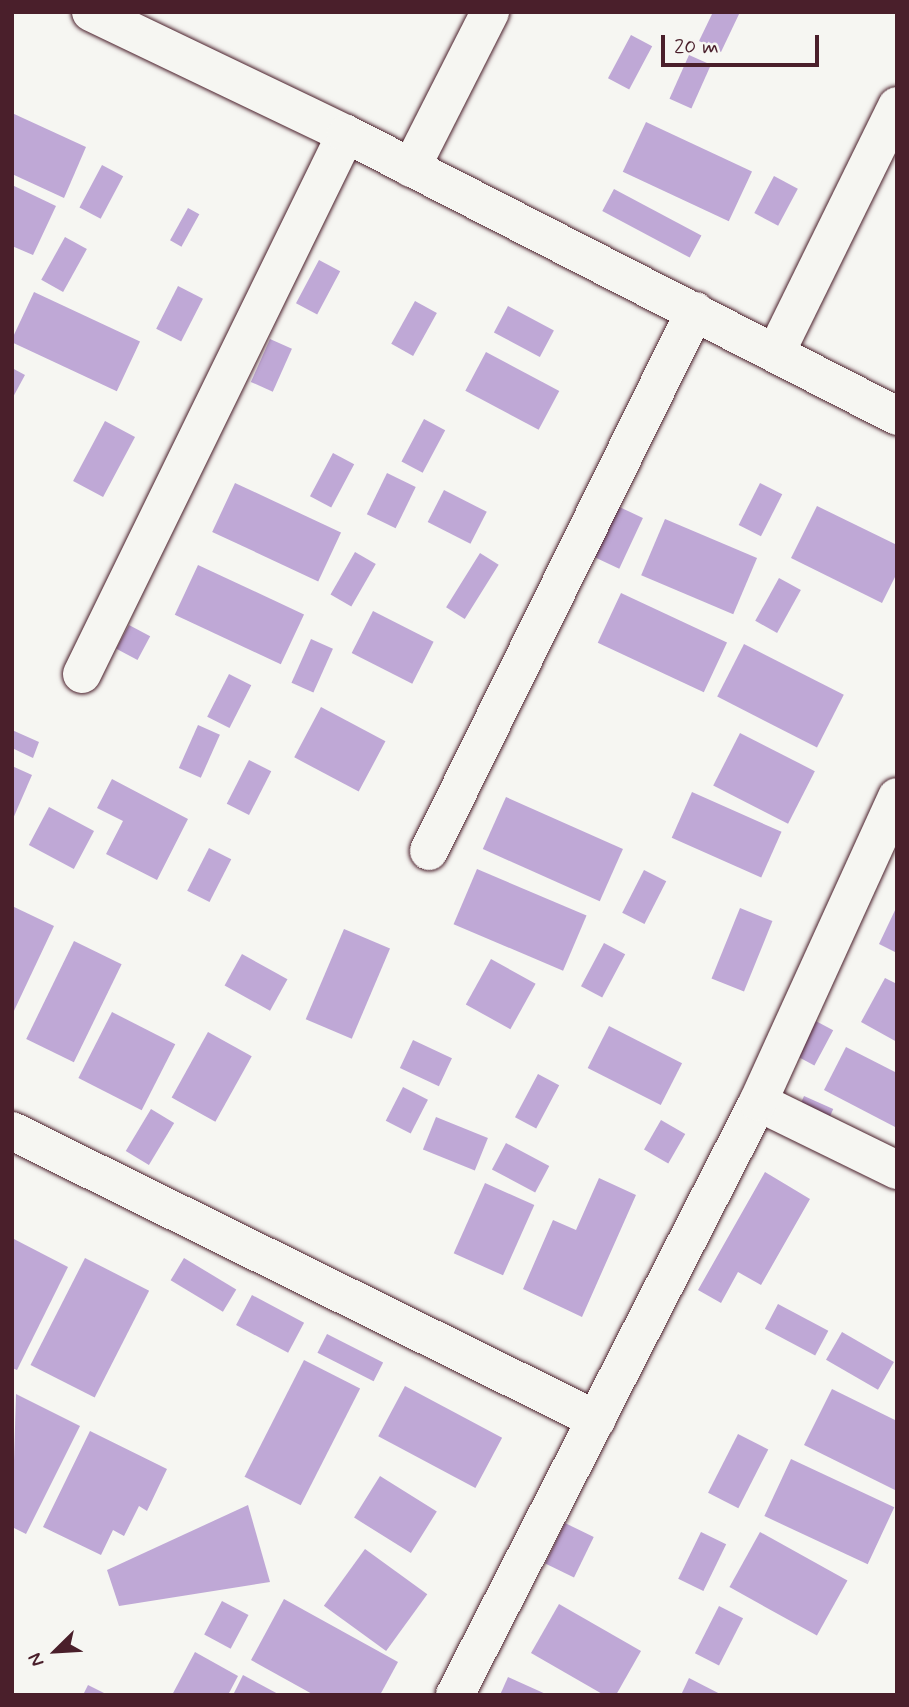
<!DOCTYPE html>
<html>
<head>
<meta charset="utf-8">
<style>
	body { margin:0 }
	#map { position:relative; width:909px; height:1707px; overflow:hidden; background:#f6f6f2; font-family:Mynerve,sans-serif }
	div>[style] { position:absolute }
	.building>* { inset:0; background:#bfa8d6; transform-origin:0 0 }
	.roads { filter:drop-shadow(0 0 2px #4a1f2b) drop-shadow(0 0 2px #4a1f2b) }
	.street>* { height:38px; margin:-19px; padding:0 19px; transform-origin:19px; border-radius:19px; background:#f6f6f2 }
	.secondary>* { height:38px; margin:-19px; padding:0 19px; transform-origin:19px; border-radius:19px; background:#f6f6f2 }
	span { translate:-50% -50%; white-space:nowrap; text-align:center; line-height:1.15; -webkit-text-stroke:5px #f6f6f2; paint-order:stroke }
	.frame { position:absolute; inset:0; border:14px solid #4a1f2b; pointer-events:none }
	.north { position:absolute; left:21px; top:1616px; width:70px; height:70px; -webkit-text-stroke:5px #f6f6f2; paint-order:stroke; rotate:246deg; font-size:19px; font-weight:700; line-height:28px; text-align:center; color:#4a1f2b }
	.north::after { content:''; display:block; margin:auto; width:24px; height:32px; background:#4a1f2b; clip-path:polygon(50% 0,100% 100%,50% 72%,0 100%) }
	.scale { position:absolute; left:661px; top:35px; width:158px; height:32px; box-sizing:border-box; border:4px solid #4a1f2b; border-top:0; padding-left:9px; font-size:21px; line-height:24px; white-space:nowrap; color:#4a1f2b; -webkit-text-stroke:5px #f6f6f2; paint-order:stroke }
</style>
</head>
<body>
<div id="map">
	<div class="building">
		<div style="clip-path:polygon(713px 12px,740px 12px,721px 52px,699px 41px)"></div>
		<div style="left:631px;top:35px;width:24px;height:49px;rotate:28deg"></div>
		<div style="left:689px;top:55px;width:24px;height:48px;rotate:24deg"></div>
		<div style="clip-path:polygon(12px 113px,86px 147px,64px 198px,12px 174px)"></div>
		<div style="left:646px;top:122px;width:117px;height:55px;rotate:25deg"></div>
		<div style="left:102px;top:165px;width:24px;height:48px;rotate:28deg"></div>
		<div style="left:774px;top:176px;width:27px;height:42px;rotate:28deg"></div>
		<div style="clip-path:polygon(12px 185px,56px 206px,33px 255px,12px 246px)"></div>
		<div style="left:614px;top:189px;width:99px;height:25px;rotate:28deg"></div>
		<div style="left:188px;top:208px;width:13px;height:37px;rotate:29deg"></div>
		<div style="left:65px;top:237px;width:25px;height:49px;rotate:29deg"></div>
		<div style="left:319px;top:260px;width:24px;height:49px;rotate:28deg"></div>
		<div style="left:178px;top:286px;width:28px;height:48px;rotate:27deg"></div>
		<div style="left:34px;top:292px;width:117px;height:55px;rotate:25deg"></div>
		<div style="left:415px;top:301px;width:25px;height:49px;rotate:29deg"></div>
		<div style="left:508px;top:306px;width:52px;height:30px;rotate:28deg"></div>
		<div style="left:270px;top:339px;width:24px;height:47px;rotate:24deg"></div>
		<div style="left:486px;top:352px;width:83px;height:44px;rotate:28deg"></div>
		<div style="clip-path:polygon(12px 368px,25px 375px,12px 399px)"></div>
		<div style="left:424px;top:419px;width:24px;height:48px;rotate:28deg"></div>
		<div style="left:105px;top:421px;width:34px;height:68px;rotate:28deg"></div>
		<div style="left:333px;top:453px;width:24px;height:49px;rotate:28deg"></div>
		<div style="left:387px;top:473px;width:32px;height:46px;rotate:26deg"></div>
		<div style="left:235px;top:483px;width:117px;height:54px;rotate:25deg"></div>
		<div style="left:760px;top:483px;width:25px;height:47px;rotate:27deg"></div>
		<div style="left:444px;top:490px;width:48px;height:36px;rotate:27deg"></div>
		<div style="left:613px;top:504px;width:33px;height:56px;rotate:25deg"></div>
		<div style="clip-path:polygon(817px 506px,897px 545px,897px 573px,882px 603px,791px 558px)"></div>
		<div style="left:665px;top:519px;width:100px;height:61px;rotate:23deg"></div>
		<div style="left:355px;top:552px;width:24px;height:49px;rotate:30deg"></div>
		<div style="left:480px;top:553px;width:22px;height:64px;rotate:32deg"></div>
		<div style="left:198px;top:565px;width:117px;height:55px;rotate:25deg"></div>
		<div style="left:779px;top:578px;width:25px;height:49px;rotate:29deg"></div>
		<div style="left:621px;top:593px;width:117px;height:55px;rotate:25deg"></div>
		<div style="left:373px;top:611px;width:68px;height:47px;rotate:27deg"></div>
		<div style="left:129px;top:625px;width:24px;height:27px;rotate:28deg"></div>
		<div style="left:311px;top:639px;width:24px;height:48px;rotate:24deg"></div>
		<div style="left:744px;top:644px;width:112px;height:59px;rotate:27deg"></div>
		<div style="left:229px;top:674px;width:25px;height:48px;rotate:27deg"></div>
		<div style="left:321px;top:707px;width:73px;height:57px;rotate:28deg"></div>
		<div style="left:198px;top:725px;width:24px;height:47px;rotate:24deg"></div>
		<div style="clip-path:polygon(12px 730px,39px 742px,33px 758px,12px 748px)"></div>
		<div style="left:740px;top:733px;width:84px;height:59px;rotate:27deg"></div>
		<div style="left:249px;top:760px;width:25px;height:49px;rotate:27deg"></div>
		<div style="clip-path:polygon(12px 766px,32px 775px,12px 821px)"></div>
		<div style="clip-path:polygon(112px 779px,188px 819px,157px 880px,106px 854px,123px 821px,97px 808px)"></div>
		<div style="left:692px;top:792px;width:98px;height:50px;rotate:24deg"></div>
		<div style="left:506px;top:797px;width:128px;height:57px;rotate:24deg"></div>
		<div style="left:49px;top:807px;width:51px;height:43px;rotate:28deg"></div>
		<div style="left:209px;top:848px;width:25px;height:48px;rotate:27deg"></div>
		<div style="left:477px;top:869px;width:119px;height:60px;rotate:23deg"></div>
		<div style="left:644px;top:870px;width:25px;height:48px;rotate:27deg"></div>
		<div style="clip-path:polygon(12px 906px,54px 926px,12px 1015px)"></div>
		<div style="clip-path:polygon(897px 906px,897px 953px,879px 944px)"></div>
		<div style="left:740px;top:908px;width:35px;height:76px;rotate:22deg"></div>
		<div style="left:344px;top:929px;width:50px;height:98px;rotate:23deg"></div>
		<div style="left:74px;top:941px;width:53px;height:109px;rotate:26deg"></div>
		<div style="left:604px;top:943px;width:24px;height:49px;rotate:28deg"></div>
		<div style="left:242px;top:954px;width:52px;height:36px;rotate:29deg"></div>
		<div style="left:491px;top:959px;width:51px;height:52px;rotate:29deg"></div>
		<div style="clip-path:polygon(885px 978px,897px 984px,897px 1042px,861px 1022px)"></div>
		<div style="left:112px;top:1012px;width:71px;height:74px;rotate:27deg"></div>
		<div style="left:812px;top:1019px;width:24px;height:40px;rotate:28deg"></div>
		<div style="left:609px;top:1026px;width:82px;height:47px;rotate:27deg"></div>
		<div style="left:208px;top:1032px;width:50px;height:75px;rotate:29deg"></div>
		<div style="left:413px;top:1040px;width:43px;height:31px;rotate:25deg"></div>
		<div style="clip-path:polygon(846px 1047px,897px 1073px,897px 1128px,824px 1090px)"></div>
		<div style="left:538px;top:1074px;width:24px;height:49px;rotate:28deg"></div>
		<div style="left:403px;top:1087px;width:28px;height:38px;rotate:27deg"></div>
		<div style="left:804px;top:1096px;width:32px;height:15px;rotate:24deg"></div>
		<div style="left:151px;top:1109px;width:27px;height:49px;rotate:31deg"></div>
		<div style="left:436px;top:1117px;width:56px;height:35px;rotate:22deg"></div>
		<div style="left:661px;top:1120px;width:28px;height:34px;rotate:30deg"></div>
		<div style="left:506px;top:1143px;width:49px;height:30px;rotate:28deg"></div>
		<div style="clip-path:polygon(765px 1172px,810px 1199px,761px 1285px,738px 1272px,721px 1303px,698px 1290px)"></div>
		<div style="clip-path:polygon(599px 1178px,636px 1195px,582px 1317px,523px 1289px,553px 1220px,576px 1230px)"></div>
		<div style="left:485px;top:1183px;width:54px;height:77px;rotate:24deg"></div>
		<div style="clip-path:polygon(12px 1238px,68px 1267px,17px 1370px,12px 1368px)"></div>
		<div style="left:85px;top:1258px;width:72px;height:120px;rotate:27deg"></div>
		<div style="left:184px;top:1258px;width:61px;height:26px;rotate:31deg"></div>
		<div style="left:252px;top:1295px;width:59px;height:34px;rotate:28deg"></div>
		<div style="left:778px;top:1304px;width:57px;height:28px;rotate:28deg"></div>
		<div style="left:842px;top:1332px;width:60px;height:32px;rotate:30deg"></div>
		<div style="left:327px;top:1334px;width:63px;height:21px;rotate:27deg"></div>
		<div style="left:304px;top:1360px;width:63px;height:131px;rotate:27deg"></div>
		<div style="left:405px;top:1386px;width:110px;height:57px;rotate:28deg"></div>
		<div style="clip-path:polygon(832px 1389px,897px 1421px,897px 1491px,804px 1445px)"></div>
		<div style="clip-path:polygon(16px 1394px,80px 1426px,26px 1534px,12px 1527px)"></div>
		<div style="clip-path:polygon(90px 1431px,167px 1469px,147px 1511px,139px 1506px,124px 1536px,113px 1530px,101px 1555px,43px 1527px)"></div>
		<div style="left:738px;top:1434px;width:34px;height:66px;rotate:27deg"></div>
		<div style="left:791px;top:1459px;width:114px;height:63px;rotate:25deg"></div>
		<div style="left:380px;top:1476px;width:67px;height:49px;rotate:32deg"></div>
		<div style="clip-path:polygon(248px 1505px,270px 1582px,119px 1606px,107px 1570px)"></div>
		<div style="left:565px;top:1523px;width:32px;height:45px;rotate:26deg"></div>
		<div style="left:701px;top:1532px;width:28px;height:52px;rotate:26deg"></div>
		<div style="left:760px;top:1532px;width:100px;height:63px;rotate:29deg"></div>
		<div style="left:365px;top:1549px;width:77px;height:70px;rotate:36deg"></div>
		<div style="clip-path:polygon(284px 1599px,398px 1662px,380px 1695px,314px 1695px,251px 1660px)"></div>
		<div style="left:222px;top:1601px;width:30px;height:38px;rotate:28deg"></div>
		<div style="clip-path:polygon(559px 1604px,641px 1651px,616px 1695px,604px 1695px,531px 1653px)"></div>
		<div style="left:719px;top:1606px;width:27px;height:53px;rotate:27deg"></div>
		<div style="clip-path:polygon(195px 1652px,238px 1676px,228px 1695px,172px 1695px)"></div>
		<div style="clip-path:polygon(243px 1675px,280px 1695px,233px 1695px)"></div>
		<div style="clip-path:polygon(508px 1677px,548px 1695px,500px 1695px)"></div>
		<div style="clip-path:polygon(689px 1678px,722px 1695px,681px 1695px)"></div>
		<div style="clip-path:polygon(88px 1685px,108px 1695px,83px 1695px)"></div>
	</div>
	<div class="roads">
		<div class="street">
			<div style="left:411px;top:168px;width:175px;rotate:-63.1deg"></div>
			<div style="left:776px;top:352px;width:274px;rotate:-63.8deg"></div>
			<div style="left:82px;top:674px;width:601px;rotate:-63.95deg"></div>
			<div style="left:429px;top:851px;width:602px;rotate:-63.78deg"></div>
			<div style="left:758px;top:1102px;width:155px;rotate:26.1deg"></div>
			<div style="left:12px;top:1131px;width:652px;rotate:26.29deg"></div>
			<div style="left:455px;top:1695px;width:666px;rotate:-62.93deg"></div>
			<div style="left:758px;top:1102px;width:335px;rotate:-65.5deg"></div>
		</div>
		<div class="secondary">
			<div style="left:91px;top:12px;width:283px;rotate:25.6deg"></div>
			<div style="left:346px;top:134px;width:619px;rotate:27.1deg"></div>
		</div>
	</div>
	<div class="frame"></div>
	<div class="north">N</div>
	<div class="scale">20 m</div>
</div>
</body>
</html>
